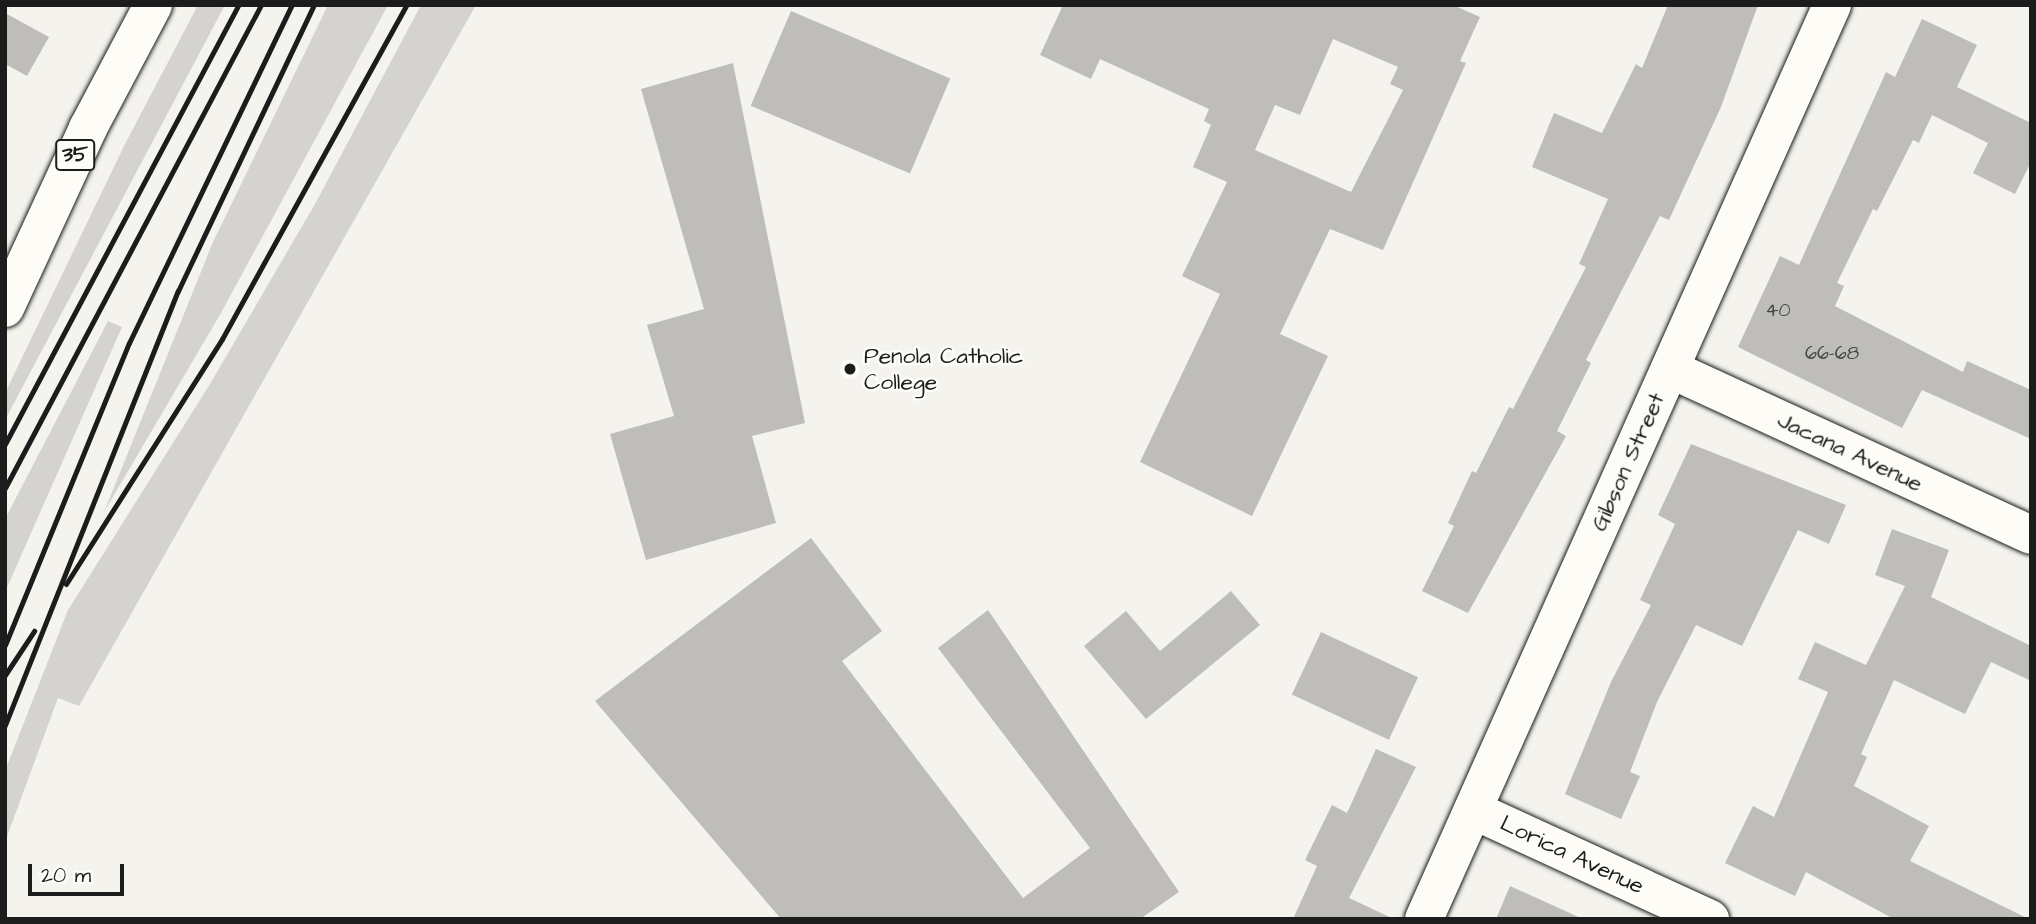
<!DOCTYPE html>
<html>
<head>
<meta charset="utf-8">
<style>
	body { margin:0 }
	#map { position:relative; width:2036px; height:924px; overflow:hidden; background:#f4f3ee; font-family:"Architects Daughter",sans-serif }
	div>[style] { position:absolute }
	.green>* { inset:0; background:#d4d3cf }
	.building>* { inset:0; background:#bebdba; transform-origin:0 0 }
	.roads { filter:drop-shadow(0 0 2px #1c1c1c) drop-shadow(0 0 2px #1c1c1c) }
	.minor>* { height:38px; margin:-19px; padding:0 19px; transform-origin:19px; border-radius:19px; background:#fdfcf7 }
	.primary>* { height:38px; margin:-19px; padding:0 19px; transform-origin:19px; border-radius:19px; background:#fdfcf7 }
	.rail>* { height:5px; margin:-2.5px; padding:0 2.5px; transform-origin:2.5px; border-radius:2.5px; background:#1c1c1c }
	.dots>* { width:19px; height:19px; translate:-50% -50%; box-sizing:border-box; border:4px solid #fdfcf7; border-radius:50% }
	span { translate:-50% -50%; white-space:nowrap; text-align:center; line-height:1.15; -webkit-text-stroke:5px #fdfcf7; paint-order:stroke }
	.number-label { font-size:19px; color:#444 }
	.number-label span { -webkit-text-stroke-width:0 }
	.shield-label span { padding:2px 5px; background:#fdfcf7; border:2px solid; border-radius:5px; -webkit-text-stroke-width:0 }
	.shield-label { font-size:21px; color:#1c1c1c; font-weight:700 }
	.poi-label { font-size:23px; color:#1c1c1c }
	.left { translate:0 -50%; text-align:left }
	.street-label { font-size:23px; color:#1c1c1c }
	.frame { position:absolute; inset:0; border:7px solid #1c1c1c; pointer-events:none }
	.scale { position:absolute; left:28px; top:864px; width:96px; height:32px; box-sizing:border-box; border:4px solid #1c1c1c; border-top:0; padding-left:9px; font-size:21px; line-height:24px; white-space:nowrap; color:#1c1c1c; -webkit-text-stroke:5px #fdfcf7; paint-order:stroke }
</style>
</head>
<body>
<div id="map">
	<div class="green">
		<div style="clip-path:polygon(198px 5px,225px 5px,5px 420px,5px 393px,125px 144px)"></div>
		<div style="clip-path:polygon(328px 5px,388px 5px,221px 313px,104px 512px,213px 242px)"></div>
		<div style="clip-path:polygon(421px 5px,476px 5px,79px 706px,58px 698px,5px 842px,5px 771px,68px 610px,210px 384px,315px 204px)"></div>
		<div style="clip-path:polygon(108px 321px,122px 327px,5px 592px,5px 519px)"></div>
	</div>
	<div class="building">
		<div style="clip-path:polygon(evenodd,1063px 5px,1453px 5px,1480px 17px,1460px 61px,1466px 63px,1383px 250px,1330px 229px,1280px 334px,1328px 356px,1252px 516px,1140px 462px,1220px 294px,1182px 276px,1227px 182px,1193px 167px,1211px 125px,1204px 121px,1209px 109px,1100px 59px,1091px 79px,1040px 55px,1063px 5px,1333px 39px,1398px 67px,1390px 84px,1403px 90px,1351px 192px,1255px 150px,1275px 105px,1300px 115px,1333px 39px)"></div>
		<div style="clip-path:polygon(1668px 5px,1758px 5px,1721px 107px,1669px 220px,1660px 216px,1586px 360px,1591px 363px,1557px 431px,1566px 436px,1468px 613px,1422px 591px,1454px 526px,1448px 523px,1472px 471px,1476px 473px,1509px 407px,1513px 409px,1586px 267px,1579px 264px,1608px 199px,1532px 167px,1554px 113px,1602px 133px,1636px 64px,1642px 68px)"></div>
		<div style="left:791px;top:11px;width:173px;height:103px;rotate:23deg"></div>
		<div style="clip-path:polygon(5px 13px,49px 37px,27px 76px,5px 64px)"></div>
		<div style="clip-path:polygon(1922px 19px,1977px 45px,1957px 87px,2031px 123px,2031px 162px,2015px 194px,1973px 173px,1988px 143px,1932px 115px,1919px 143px,1913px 140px,1877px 211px,1873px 209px,1837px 283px,1844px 286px,1835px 306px,1963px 372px,1967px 361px,2031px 390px,2031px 439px,1922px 390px,1902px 428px,1738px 347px,1780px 256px,1799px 265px,1886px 72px,1895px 77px)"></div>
		<div style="clip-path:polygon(733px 63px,805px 423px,752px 436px,776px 523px,646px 560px,610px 434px,674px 416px,647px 325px,704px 309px,641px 89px)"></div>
		<div style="clip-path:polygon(1691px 444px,1846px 505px,1829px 544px,1798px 530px,1742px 646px,1696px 625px,1657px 702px,1630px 772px,1640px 776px,1621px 819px,1565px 794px,1611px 682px,1651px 605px,1640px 600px,1675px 524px,1658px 515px)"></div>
		<div style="clip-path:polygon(1892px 529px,1949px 550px,1931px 597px,2031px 646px,2031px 681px,1991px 662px,1965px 714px,1894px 680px,1861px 754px,1867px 757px,1854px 786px,1929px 826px,1910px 861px,2029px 919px,1894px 919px,1806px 872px,1795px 896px,1725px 863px,1753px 806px,1774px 817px,1828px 692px,1798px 679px,1815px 642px,1866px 665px,1905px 586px,1875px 575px)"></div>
		<div style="clip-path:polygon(811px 538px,882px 631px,842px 661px,1023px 898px,1090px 848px,938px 648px,988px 610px,1179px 892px,1140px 919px,781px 919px,595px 701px)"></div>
		<div style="clip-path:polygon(1231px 591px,1260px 625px,1146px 719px,1084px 646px,1126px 611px,1160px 651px)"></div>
		<div style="left:1321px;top:632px;width:107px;height:69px;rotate:25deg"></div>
		<div style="clip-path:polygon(1376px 749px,1416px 767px,1349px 898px,1394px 919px,1293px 919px,1317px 866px,1305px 860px,1332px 805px,1347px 813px)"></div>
		<div style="clip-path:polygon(1510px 886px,1583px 919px,1496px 919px)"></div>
	</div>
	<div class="roads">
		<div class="minor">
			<div style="left:1670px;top:369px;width:397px;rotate:24.7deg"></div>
			<div style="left:1473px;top:810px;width:261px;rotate:24.7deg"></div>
			<div style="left:1424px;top:919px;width:1001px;rotate:-65.94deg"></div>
		</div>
		<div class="primary">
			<div style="left:5px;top:308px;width:198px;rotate:-65.2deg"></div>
			<div style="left:88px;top:128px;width:139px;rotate:-62.1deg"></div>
		</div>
	</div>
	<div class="rail">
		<div style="left:5px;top:444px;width:497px;rotate:-62deg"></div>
		<div style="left:5px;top:488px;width:547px;rotate:-62.08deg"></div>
		<div style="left:66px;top:584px;width:290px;rotate:-57.5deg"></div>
		<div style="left:222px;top:339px;width:381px;rotate:-61.1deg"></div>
		<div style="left:5px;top:645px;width:326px;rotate:-67.7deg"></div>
		<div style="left:129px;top:343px;width:375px;rotate:-64.3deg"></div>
		<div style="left:5px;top:675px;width:53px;rotate:-56.6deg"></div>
		<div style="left:5px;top:725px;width:467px;rotate:-68.3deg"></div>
		<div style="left:178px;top:291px;width:317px;rotate:-64.6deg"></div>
	</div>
	<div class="dots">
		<div style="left:850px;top:369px;background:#1c1c1c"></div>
	</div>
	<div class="number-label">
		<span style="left:1778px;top:311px">40</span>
		<span style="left:1832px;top:354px">66-68</span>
	</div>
	<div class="shield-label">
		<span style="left:75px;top:155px">35</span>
	</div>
	<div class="poi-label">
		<span class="left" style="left:864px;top:369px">Penola Catholic<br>College</span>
	</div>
	<div class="street-label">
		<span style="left:1850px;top:452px;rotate:25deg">Jacana Avenue</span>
		<span style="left:1628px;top:462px;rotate:-66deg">Gibson Street</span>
		<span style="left:1572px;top:855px;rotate:25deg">Lorica Avenue</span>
	</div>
	<div class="frame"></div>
	<div class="scale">20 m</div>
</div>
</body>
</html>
